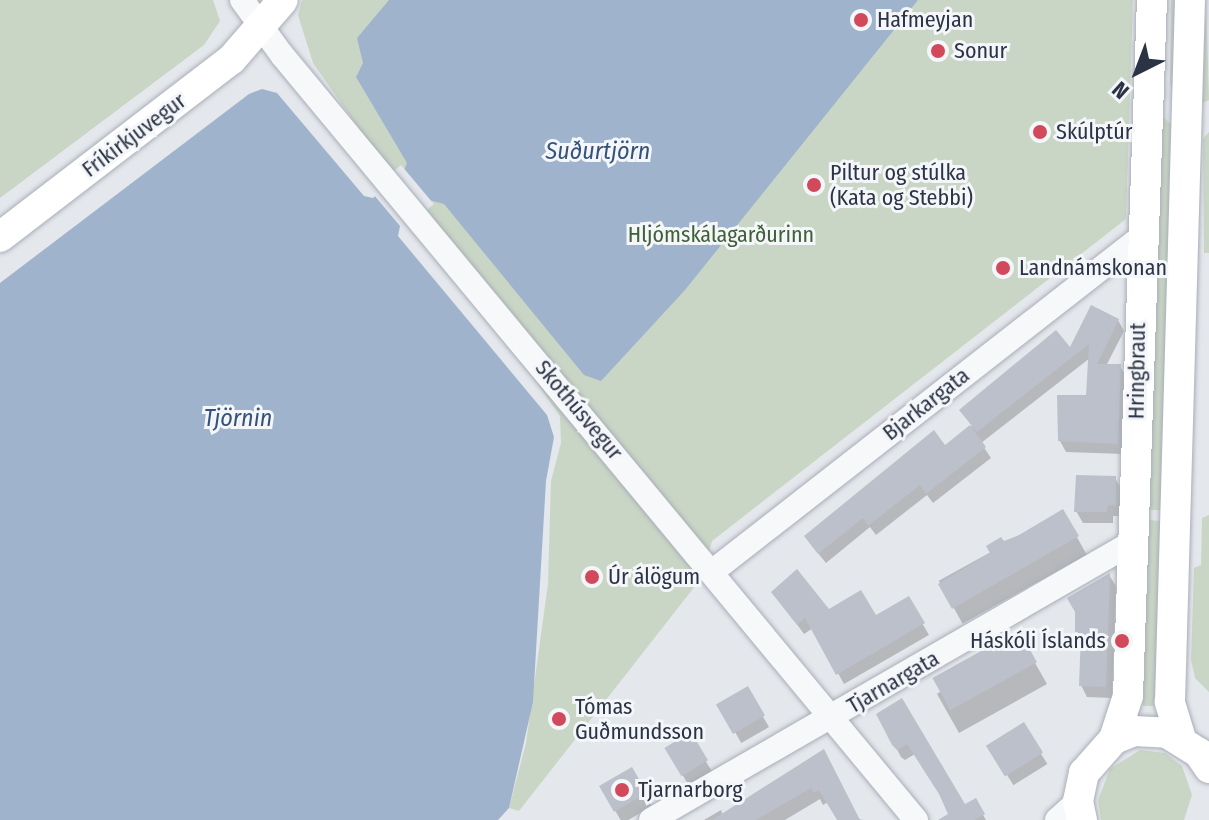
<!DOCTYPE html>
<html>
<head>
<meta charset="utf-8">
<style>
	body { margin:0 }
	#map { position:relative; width:1209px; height:820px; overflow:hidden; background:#e4e7ec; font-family:"Fira Sans Condensed",sans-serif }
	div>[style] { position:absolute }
	.green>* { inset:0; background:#c9d6c5 }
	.water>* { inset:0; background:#9fb4cc }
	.pier>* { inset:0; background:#e4e7ec; transform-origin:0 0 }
	.shadow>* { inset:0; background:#0003; transform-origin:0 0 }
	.building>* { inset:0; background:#bbc0ca; transform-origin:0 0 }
	.roads { filter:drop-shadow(0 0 2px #a9aeb7) drop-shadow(0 0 2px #a9aeb7) }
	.minor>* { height:24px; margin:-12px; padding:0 12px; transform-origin:12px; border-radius:12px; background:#f7f8fa }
	.major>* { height:30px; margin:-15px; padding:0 15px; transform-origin:15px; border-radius:15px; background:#fff }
	.dots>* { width:22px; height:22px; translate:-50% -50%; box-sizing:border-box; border:4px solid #f4f6f9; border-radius:50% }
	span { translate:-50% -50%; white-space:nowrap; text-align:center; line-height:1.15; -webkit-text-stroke:6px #f4f6f9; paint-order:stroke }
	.poi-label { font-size:22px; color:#2b3445 }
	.left { translate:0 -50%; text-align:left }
	.right { translate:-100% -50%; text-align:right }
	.street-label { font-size:22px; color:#2b3445 }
	.park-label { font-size:22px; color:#3f6138 }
	.water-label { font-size:24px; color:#34527a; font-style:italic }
	.north { position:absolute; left:1097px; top:32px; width:80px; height:80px; -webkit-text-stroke:6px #f4f6f9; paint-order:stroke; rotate:222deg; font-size:22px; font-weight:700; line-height:32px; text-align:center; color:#2b3445 }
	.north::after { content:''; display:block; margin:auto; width:28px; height:36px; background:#2b3445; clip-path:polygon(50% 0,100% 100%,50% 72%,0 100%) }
</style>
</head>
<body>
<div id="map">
	<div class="green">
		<div style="clip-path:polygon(0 0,213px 0,220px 21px,204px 45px,0 198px)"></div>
		<div style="clip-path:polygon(302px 0,1133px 0,1126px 219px,712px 541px,699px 581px,519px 811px,509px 808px,526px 743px,548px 584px,551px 481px,561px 443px,560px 416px,313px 63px,298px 15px)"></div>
		<div style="clip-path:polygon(1171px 0,1178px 0,1175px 96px,1170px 84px)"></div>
		<div style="clip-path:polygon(1206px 0,1209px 100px,1202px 103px,1205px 23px)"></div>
		<div style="clip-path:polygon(1159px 114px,1171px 124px,1163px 510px,1149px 510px)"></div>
		<div style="clip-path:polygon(1209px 132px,1209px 253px,1204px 253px,1203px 139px)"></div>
		<div style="clip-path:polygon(1209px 515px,1209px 692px,1195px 678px,1191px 660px,1194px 568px,1201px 565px,1202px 518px)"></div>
		<div style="clip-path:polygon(1148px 520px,1162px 521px,1155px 706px,1143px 706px)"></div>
		<div style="clip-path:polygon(1140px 750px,1165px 753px,1182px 766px,1192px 795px,1184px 820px,1101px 820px,1098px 800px,1110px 769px)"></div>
	</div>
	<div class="water">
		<div style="clip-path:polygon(389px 0,918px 0,685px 290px,601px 381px,584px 375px,444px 204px,429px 200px,400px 226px,398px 236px,547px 415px,554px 437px,546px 481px,533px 702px,509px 808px,498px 820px,0 820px,0 283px,249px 94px,262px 89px,277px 93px,364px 196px,373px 198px,403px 173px,407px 163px,356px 77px,363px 63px,357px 38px)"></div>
	</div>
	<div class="pier">
		<div style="left:401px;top:165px;width:51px;height:40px;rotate:50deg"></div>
	</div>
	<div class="shadow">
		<div style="clip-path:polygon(1118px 320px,1124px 331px,1106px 366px,1120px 366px,1126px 377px,1123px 454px,1066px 452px,1060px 441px,1088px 397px,1090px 358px,981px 443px,991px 458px,933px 503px,927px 495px,876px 535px,870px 527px,826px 563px,813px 547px,972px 426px,962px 411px)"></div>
		<div style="clip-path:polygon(1115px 478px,1122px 490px,1121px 516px,1113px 516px,1113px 523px,1083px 523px,1076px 511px)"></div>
		<div style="left:1063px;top:512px;width:49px;height:142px;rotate:61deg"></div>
		<div style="clip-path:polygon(1109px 575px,1116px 586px,1112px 698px,1087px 697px,1081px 685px,1083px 641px,1077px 631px)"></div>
		<div style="clip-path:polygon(773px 592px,828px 612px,875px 618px,908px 599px,929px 635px,844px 684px,813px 628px,804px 634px)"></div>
		<div style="clip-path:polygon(1018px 633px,1047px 684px,959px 733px,937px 694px)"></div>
		<div style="left:747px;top:689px;width:44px;height:32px;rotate:60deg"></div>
		<div style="clip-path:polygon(901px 701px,964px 807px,975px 801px,986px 820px,957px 820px,915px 754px,905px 760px,901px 757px,894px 744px)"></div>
		<div style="left:1023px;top:725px;width:46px;height:40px;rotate:58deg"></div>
		<div style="left:690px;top:735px;width:43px;height:27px;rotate:59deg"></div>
		<div style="clip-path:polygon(823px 752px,858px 819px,864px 820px,839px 820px,828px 802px,823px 805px,820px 799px,785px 820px,704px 820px,721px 810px,723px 815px)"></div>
		<div style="left:631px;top:770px;width:42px;height:34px;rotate:60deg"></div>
	</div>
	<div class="building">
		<div style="clip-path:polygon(1091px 305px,1119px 319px,1097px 364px,1121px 364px,1118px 444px,1058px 441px,1057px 395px,1086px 395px,1089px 344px,977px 432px,959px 410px,1056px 330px,1070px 347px)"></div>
		<div style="clip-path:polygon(970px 425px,986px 447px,926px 494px,920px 485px,868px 526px,863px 518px,818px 554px,804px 536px,934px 430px,945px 445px)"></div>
		<div style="clip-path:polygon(1076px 475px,1116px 476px,1116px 506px,1108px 505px,1107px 512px,1074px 512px)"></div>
		<div style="clip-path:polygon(1063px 509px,1079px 536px,952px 609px,938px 584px,990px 553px,986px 546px,1001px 537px,1004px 541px,1019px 535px)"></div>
		<div style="clip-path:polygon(797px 569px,829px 609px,861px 590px,876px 615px,909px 596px,925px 623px,836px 675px,805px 618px,797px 625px,771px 592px)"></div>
		<div style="clip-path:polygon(1110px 573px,1106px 687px,1079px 686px,1081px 632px,1075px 632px,1075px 612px,1067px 598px)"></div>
		<div style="left:1019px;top:630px;width:37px;height:99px;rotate:61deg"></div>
		<div style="left:748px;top:686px;width:34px;height:37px;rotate:60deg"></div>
		<div style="clip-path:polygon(902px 698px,965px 804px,976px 798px,985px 814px,975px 820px,938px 820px,948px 814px,939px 794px,907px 744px,897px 750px,892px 745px,876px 714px)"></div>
		<div style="left:1024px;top:722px;width:36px;height:45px;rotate:58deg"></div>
		<div style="left:691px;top:732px;width:33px;height:31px;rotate:59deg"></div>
		<div style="clip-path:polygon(824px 749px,860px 820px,837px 820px,819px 790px,814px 793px,811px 788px,756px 820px,712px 820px)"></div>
		<div style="left:632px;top:767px;width:30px;height:38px;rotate:60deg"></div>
	</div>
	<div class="roads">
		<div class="minor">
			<div style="left:242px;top:0;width:68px;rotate:54deg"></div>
			<div style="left:282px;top:55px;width:994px;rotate:50.35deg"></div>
			<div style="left:713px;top:571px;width:541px;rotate:-37.95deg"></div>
			<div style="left:651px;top:820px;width:556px;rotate:-29.97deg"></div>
			<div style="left:1057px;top:820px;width:28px;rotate:-42deg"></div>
		</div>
		<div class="major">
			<div style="left:0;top:237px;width:291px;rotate:-37.5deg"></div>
			<div style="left:231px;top:60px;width:79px;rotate:-49.1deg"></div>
			<div style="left:1114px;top:739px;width:45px;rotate:-72deg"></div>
			<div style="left:1128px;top:696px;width:696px;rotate:-88.03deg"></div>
			<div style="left:1181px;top:739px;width:39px;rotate:-107deg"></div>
			<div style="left:1170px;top:702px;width:702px;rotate:-88.37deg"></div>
			<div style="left:1082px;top:820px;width:19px;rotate:-102deg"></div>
			<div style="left:1078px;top:801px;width:29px;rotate:-78deg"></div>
			<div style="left:1084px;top:773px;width:45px;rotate:-48.6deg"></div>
			<div style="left:1114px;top:739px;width:22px;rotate:-22deg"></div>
			<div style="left:1134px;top:731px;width:33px;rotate:3deg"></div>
			<div style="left:1167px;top:733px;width:38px;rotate:32deg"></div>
			<div style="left:1199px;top:753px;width:18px;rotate:56deg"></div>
		</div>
	</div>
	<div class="dots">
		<div style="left:861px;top:20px;background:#d1495b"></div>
		<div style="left:938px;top:51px;background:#d1495b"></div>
		<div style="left:1040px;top:132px;background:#d1495b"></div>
		<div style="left:814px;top:185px;background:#d1495b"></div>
		<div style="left:1003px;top:268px;background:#d1495b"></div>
		<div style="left:592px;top:577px;background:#d1495b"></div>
		<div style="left:1122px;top:641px;background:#d1495b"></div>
		<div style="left:559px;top:719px;background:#d1495b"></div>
		<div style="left:622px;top:790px;background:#d1495b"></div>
	</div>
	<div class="poi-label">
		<span class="left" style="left:877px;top:20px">Hafmeyjan</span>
		<span class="left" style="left:954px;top:51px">Sonur</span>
		<span class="left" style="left:1056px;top:132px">Skúlptúr</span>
		<span class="left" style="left:830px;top:185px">Piltur og stúlka<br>(Kata og Stebbi)</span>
		<span class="left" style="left:1019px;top:268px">Landnámskonan</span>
		<span class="left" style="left:608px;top:577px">Úr álögum</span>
		<span class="right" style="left:1106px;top:641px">Háskóli Íslands</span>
		<span class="left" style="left:575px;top:719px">Tómas<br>Guðmundsson</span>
		<span class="left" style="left:638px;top:790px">Tjarnarborg</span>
	</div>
	<div class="street-label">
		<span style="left:134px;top:135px;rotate:-37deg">Fríkirkjuvegur</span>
		<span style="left:1137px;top:371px;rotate:-89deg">Hringbraut</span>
		<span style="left:926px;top:404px;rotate:-38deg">Bjarkargata</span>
		<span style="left:579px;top:410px;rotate:50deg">Skothúsvegur</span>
		<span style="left:893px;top:682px;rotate:-30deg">Tjarnargata</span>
	</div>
	<div class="park-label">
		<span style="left:721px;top:235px">Hljómskálagarðurinn</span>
	</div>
	<div class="water-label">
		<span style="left:598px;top:152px">Suðurtjörn</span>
		<span style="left:238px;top:419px">Tjörnin</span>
	</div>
	<div class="north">N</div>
</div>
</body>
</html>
